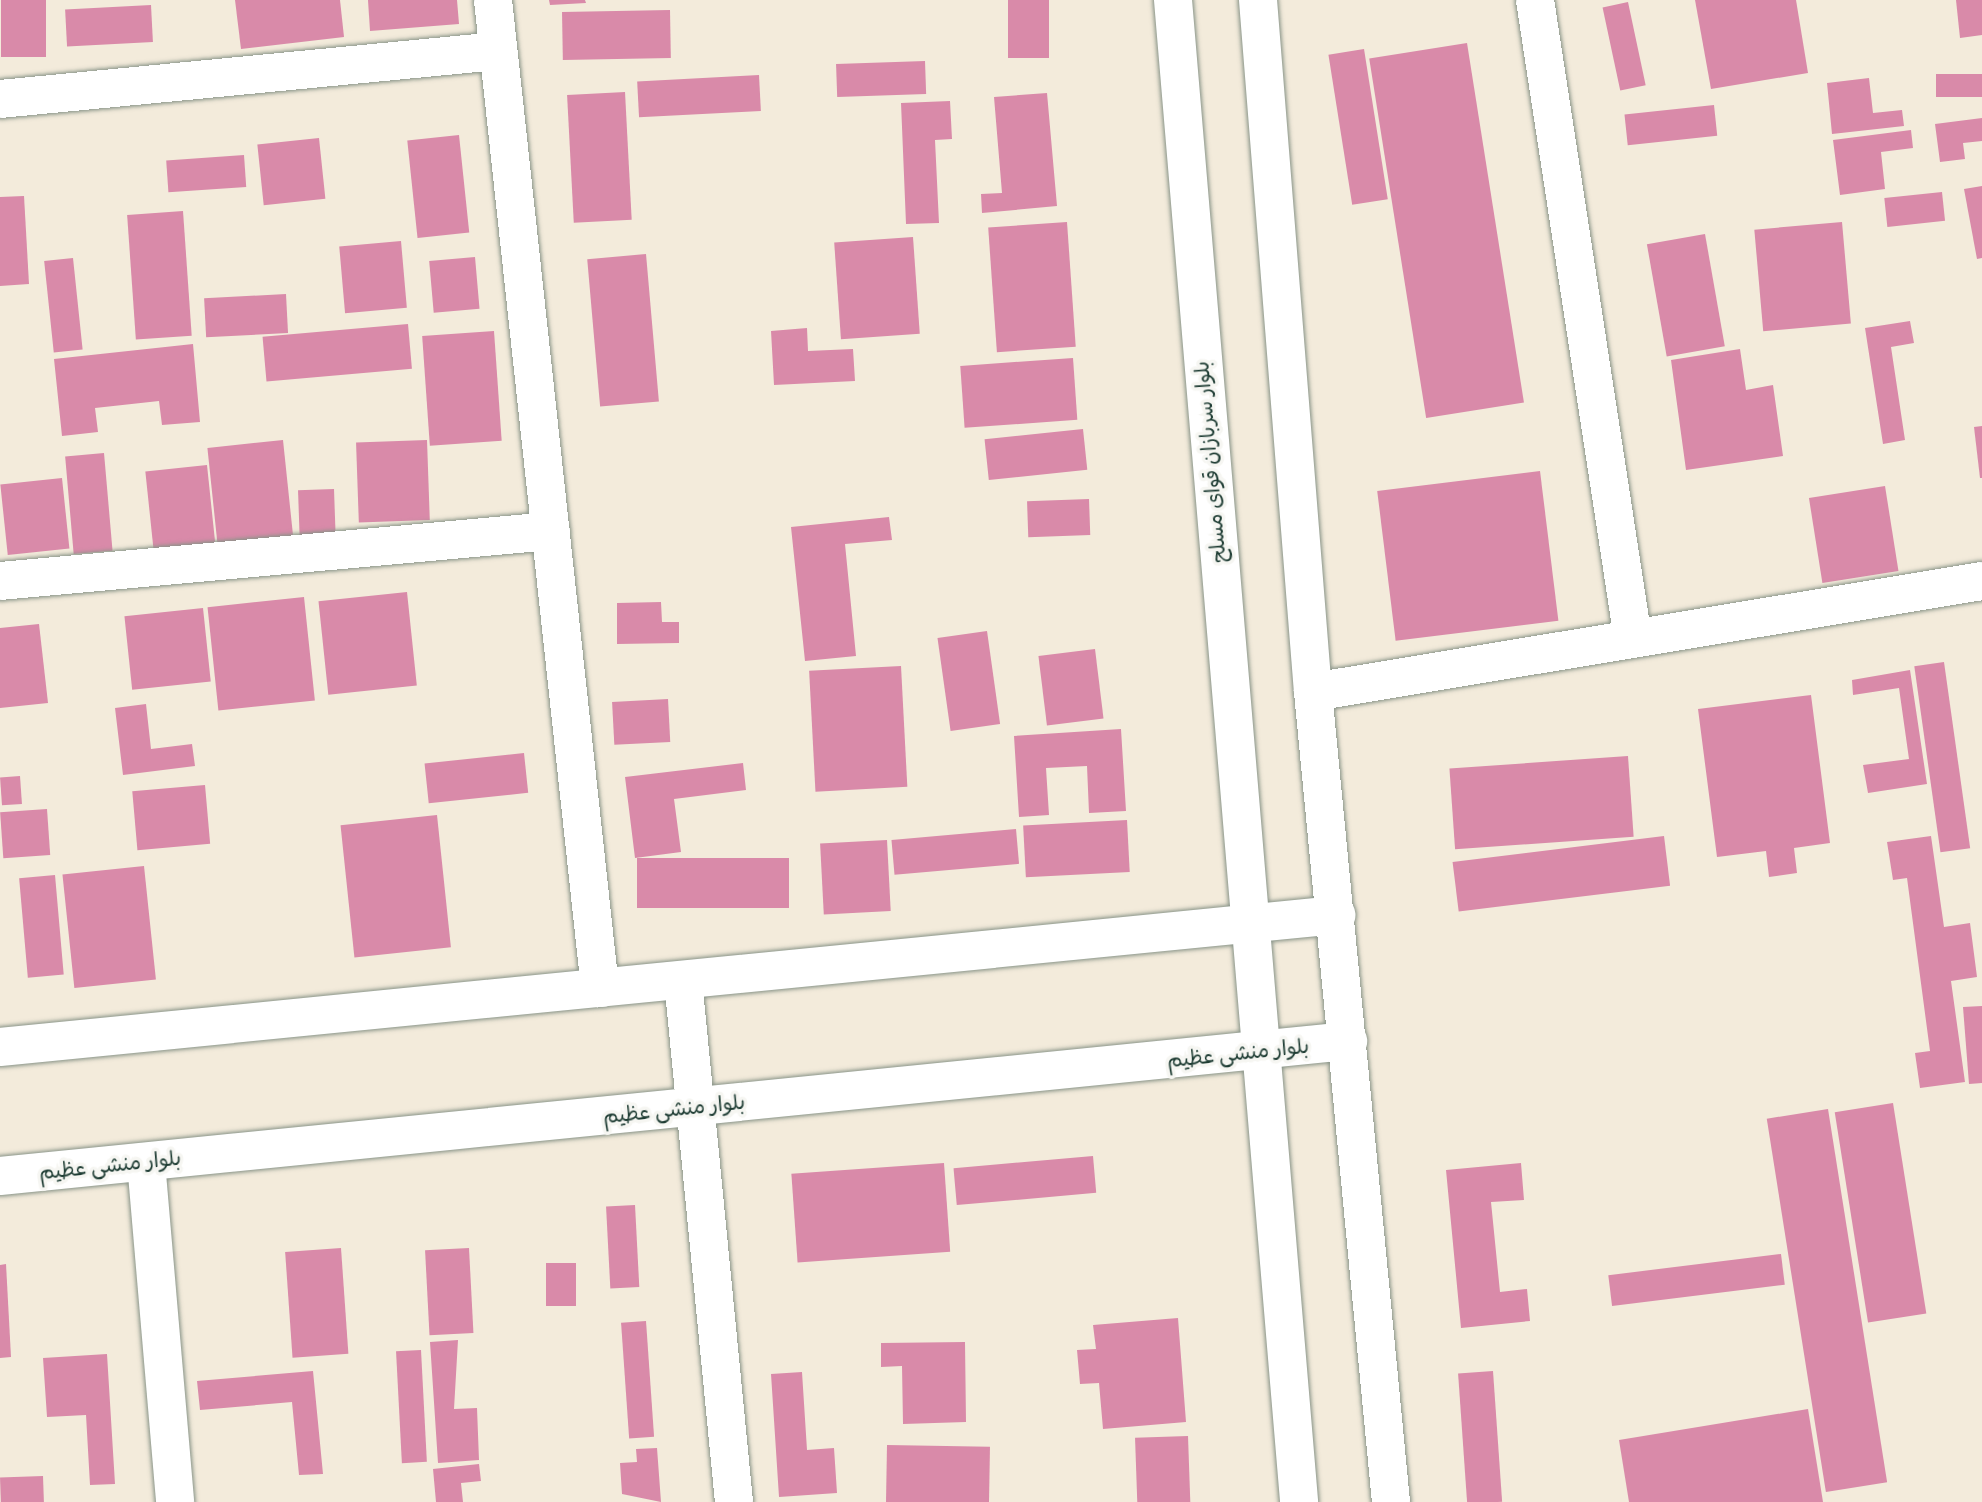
<!DOCTYPE html>
<html>
<head>
<meta charset="utf-8">
<style>
	body { margin:0 }
	#map { position:relative; width:1982px; height:1502px; overflow:hidden; background:#f3ebdb; font-family:"Patrick Hand","Playpen Sans Arabic",sans-serif }
	div>[style] { position:absolute }
	.building>* { inset:0; background:#d98aa9; transform-origin:0 0 }
	.roads { filter:drop-shadow(0 0 2px #899488) drop-shadow(0 0 2px #899488) }
	.minor>* { height:38px; margin:-19px; padding:0 19px; transform-origin:19px; border-radius:19px; background:#fff }
	.secondary>* { height:38px; margin:-19px; padding:0 19px; transform-origin:19px; border-radius:19px; background:#fff }
	span { translate:-50% -50%; white-space:nowrap; text-align:center; line-height:1.15; -webkit-text-stroke:7px #f6f6f2; paint-order:stroke }
	.street-label { font-size:21px; color:#1f3d34 }
</style>
</head>
<body>
<div id="map">
	<div class="building">
		<div style="left:1px;top:0;width:45px;height:57px"></div>
		<div style="clip-path:polygon(235px 0,340px 0,344px 37px,241px 49px)"></div>
		<div style="clip-path:polygon(368px 0,457px 0,459px 24px,370px 31px)"></div>
		<div style="clip-path:polygon(549px 0,585px 0,586px 3px,550px 5px)"></div>
		<div style="left:1008px;top:0;width:41px;height:58px"></div>
		<div style="clip-path:polygon(1695px 0,1796px 0,1808px 73px,1711px 89px)"></div>
		<div style="clip-path:polygon(1956px 0,1982px 0,1982px 35px,1960px 38px)"></div>
		<div style="left:1628px;top:2px;width:85px;height:26px;rotate:78deg"></div>
		<div style="left:151px;top:5px;width:37px;height:86px;rotate:87deg"></div>
		<div style="left:670px;top:10px;width:48px;height:108px;rotate:89deg"></div>
		<div style="left:1467px;top:43px;width:364px;height:99px;rotate:81deg"></div>
		<div style="left:1364px;top:49px;width:152px;height:36px;rotate:81deg"></div>
		<div style="left:925px;top:61px;width:33px;height:89px;rotate:88deg"></div>
		<div style="left:1982px;top:74px;width:23px;height:46px;rotate:90deg"></div>
		<div style="left:759px;top:75px;width:36px;height:122px;rotate:87deg"></div>
		<div style="clip-path:polygon(1869px 78px,1873px 113px,1902px 110px,1904px 126px,1832px 134px,1827px 83px)"></div>
		<div style="left:625px;top:92px;width:128px;height:58px;rotate:87deg"></div>
		<div style="clip-path:polygon(1047px 93px,1057px 206px,982px 213px,981px 194px,1002px 193px,994px 97px)"></div>
		<div style="clip-path:polygon(950px 101px,952px 139px,935px 140px,939px 223px,906px 224px,901px 103px)"></div>
		<div style="left:1714px;top:105px;width:31px;height:90px;rotate:84deg"></div>
		<div style="clip-path:polygon(1982px 118px,1982px 141px,1963px 143px,1965px 159px,1940px 162px,1935px 124px)"></div>
		<div style="clip-path:polygon(1911px 130px,1913px 148px,1881px 152px,1885px 189px,1840px 195px,1833px 140px)"></div>
		<div style="left:459px;top:135px;width:98px;height:52px;rotate:84deg"></div>
		<div style="left:319px;top:138px;width:61px;height:62px;rotate:84deg"></div>
		<div style="left:244px;top:155px;width:32px;height:78px;rotate:86deg"></div>
		<div style="clip-path:polygon(1982px 186px,1982px 258px,1977px 259px,1964px 189px)"></div>
		<div style="left:1942px;top:192px;width:29px;height:58px;rotate:84deg"></div>
		<div style="clip-path:polygon(24px 196px,29px 284px,0 286px,0 197px)"></div>
		<div style="left:183px;top:211px;width:125px;height:56px;rotate:86deg"></div>
		<div style="left:1067px;top:222px;width:125px;height:79px;rotate:86deg"></div>
		<div style="left:1842px;top:222px;width:102px;height:88px;rotate:85deg"></div>
		<div style="left:1705px;top:234px;width:114px;height:59px;rotate:80deg"></div>
		<div style="left:913px;top:237px;width:97px;height:79px;rotate:86deg"></div>
		<div style="left:401px;top:241px;width:67px;height:62px;rotate:85deg"></div>
		<div style="left:646px;top:254px;width:148px;height:59px;rotate:85deg"></div>
		<div style="left:475px;top:257px;width:52px;height:46px;rotate:85deg"></div>
		<div style="left:73px;top:258px;width:92px;height:29px;rotate:84deg"></div>
		<div style="left:286px;top:294px;width:39px;height:82px;rotate:87deg"></div>
		<div style="clip-path:polygon(1910px 321px,1914px 343px,1891px 347px,1905px 440px,1883px 444px,1865px 328px)"></div>
		<div style="left:408px;top:324px;width:45px;height:146px;rotate:85deg"></div>
		<div style="clip-path:polygon(807px 328px,808px 351px,853px 349px,855px 381px,774px 385px,771px 331px)"></div>
		<div style="left:494px;top:331px;width:110px;height:72px;rotate:86deg"></div>
		<div style="clip-path:polygon(193px 344px,200px 422px,162px 425px,159px 401px,95px 408px,98px 432px,62px 436px,54px 359px)"></div>
		<div style="clip-path:polygon(1740px 349px,1746px 390px,1773px 385px,1783px 456px,1686px 470px,1671px 360px)"></div>
		<div style="left:1073px;top:358px;width:62px;height:113px;rotate:86deg"></div>
		<div style="clip-path:polygon(1982px 426px,1982px 478px,1980px 478px,1974px 427px)"></div>
		<div style="left:1083px;top:429px;width:41px;height:99px;rotate:84deg"></div>
		<div style="left:283px;top:440px;width:102px;height:76px;rotate:84deg"></div>
		<div style="left:427px;top:440px;width:80px;height:71px;rotate:88deg"></div>
		<div style="left:104px;top:453px;width:98px;height:39px;rotate:85deg"></div>
		<div style="left:207px;top:465px;width:79px;height:62px;rotate:84deg"></div>
		<div style="left:1540px;top:471px;width:151px;height:164px;rotate:83deg"></div>
		<div style="left:62px;top:478px;width:71px;height:62px;rotate:84deg"></div>
		<div style="left:1885px;top:486px;width:86px;height:77px;rotate:81deg"></div>
		<div style="left:334px;top:489px;width:56px;height:36px;rotate:88deg"></div>
		<div style="left:1089px;top:499px;width:36px;height:62px;rotate:88deg"></div>
		<div style="clip-path:polygon(889px 517px,892px 540px,845px 544px,856px 656px,805px 661px,791px 527px)"></div>
		<div style="left:407px;top:592px;width:94px;height:89px;rotate:84deg"></div>
		<div style="left:304px;top:597px;width:104px;height:97px;rotate:84deg"></div>
		<div style="clip-path:polygon(661px 602px,662px 622px,679px 622px,679px 643px,617px 644px,617px 603px)"></div>
		<div style="left:203px;top:608px;width:74px;height:79px;rotate:84deg"></div>
		<div style="clip-path:polygon(39px 624px,48px 703px,0 708px,0 628px)"></div>
		<div style="left:987px;top:631px;width:94px;height:50px;rotate:82deg"></div>
		<div style="left:1095px;top:649px;width:70px;height:57px;rotate:83deg"></div>
		<div style="left:1944px;top:662px;width:188px;height:30px;rotate:82deg"></div>
		<div style="left:901px;top:666px;width:121px;height:92px;rotate:87deg"></div>
		<div style="clip-path:polygon(1910px 670px,1927px 784px,1868px 793px,1863px 765px,1909px 759px,1899px 688px,1853px 695px,1852px 680px)"></div>
		<div style="clip-path:polygon(1811px 695px,1830px 843px,1794px 848px,1797px 873px,1769px 877px,1766px 851px,1717px 857px,1698px 709px)"></div>
		<div style="left:668px;top:699px;width:43px;height:56px;rotate:87deg"></div>
		<div style="clip-path:polygon(146px 704px,151px 749px,192px 744px,195px 766px,123px 775px,115px 708px)"></div>
		<div style="clip-path:polygon(1121px 729px,1126px 811px,1089px 813px,1087px 766px,1046px 768px,1049px 815px,1019px 817px,1014px 736px)"></div>
		<div style="left:524px;top:753px;width:40px;height:100px;rotate:84deg"></div>
		<div style="left:1628px;top:756px;width:81px;height:179px;rotate:86deg"></div>
		<div style="clip-path:polygon(743px 763px,746px 790px,674px 799px,681px 852px,635px 858px,625px 777px)"></div>
		<div style="left:20px;top:776px;width:28px;height:20px;rotate:86deg"></div>
		<div style="left:205px;top:785px;width:59px;height:73px;rotate:85deg"></div>
		<div style="left:47px;top:809px;width:46px;height:47px;rotate:86deg"></div>
		<div style="left:437px;top:815px;width:133px;height:97px;rotate:84deg"></div>
		<div style="left:1127px;top:820px;width:52px;height:104px;rotate:87deg"></div>
		<div style="left:1016px;top:829px;width:35px;height:125px;rotate:85deg"></div>
		<div style="left:1664px;top:836px;width:50px;height:213px;rotate:83deg"></div>
		<div style="clip-path:polygon(1931px 836px,1944px 927px,1970px 923px,1977px 977px,1951px 981px,1965px 1082px,1920px 1088px,1915px 1053px,1930px 1051px,1907px 878px,1893px 880px,1887px 842px)"></div>
		<div style="left:887px;top:840px;width:71px;height:67px;rotate:87deg"></div>
		<div style="left:789px;top:858px;width:50px;height:152px;rotate:90deg"></div>
		<div style="left:144px;top:866px;width:114px;height:82px;rotate:84deg"></div>
		<div style="left:55px;top:875px;width:100px;height:36px;rotate:85deg"></div>
		<div style="clip-path:polygon(1982px 1006px,1982px 1083px,1969px 1084px,1963px 1007px)"></div>
		<div style="left:1893px;top:1103px;width:213px;height:59px;rotate:81deg"></div>
		<div style="left:1828px;top:1109px;width:378px;height:62px;rotate:81deg"></div>
		<div style="left:1093px;top:1156px;width:37px;height:140px;rotate:85deg"></div>
		<div style="left:944px;top:1163px;width:89px;height:153px;rotate:86deg"></div>
		<div style="clip-path:polygon(1521px 1163px,1524px 1200px,1491px 1202px,1500px 1292px,1527px 1289px,1530px 1321px,1461px 1328px,1446px 1170px)"></div>
		<div style="left:635px;top:1205px;width:82px;height:29px;rotate:87deg"></div>
		<div style="left:341px;top:1248px;width:106px;height:56px;rotate:86deg"></div>
		<div style="left:469px;top:1248px;width:85px;height:44px;rotate:87deg"></div>
		<div style="left:1781px;top:1254px;width:31px;height:174px;rotate:83deg"></div>
		<div style="left:546px;top:1263px;width:30px;height:43px"></div>
		<div style="clip-path:polygon(6px 1264px,11px 1357px,0 1358px,0 1265px)"></div>
		<div style="clip-path:polygon(1178px 1318px,1186px 1422px,1103px 1429px,1099px 1383px,1080px 1384px,1077px 1350px,1096px 1349px,1093px 1325px)"></div>
		<div style="left:646px;top:1321px;width:116px;height:25px;rotate:86deg"></div>
		<div style="clip-path:polygon(458px 1340px,454px 1409px,477px 1408px,479px 1460px,438px 1463px,430px 1342px)"></div>
		<div style="clip-path:polygon(965px 1342px,966px 1422px,903px 1424px,902px 1366px,881px 1367px,881px 1343px)"></div>
		<div style="left:421px;top:1350px;width:112px;height:25px;rotate:87deg"></div>
		<div style="clip-path:polygon(107px 1354px,115px 1484px,90px 1485px,86px 1415px,47px 1417px,43px 1358px)"></div>
		<div style="clip-path:polygon(313px 1371px,323px 1474px,299px 1475px,292px 1402px,200px 1410px,197px 1381px)"></div>
		<div style="left:1493px;top:1371px;width:131px;height:35px;rotate:86deg"></div>
		<div style="clip-path:polygon(802px 1372px,807px 1450px,834px 1448px,837px 1493px,779px 1497px,771px 1374px)"></div>
		<div style="clip-path:polygon(1808px 1409px,1823px 1502px,1629px 1502px,1619px 1440px)"></div>
		<div style="left:1188px;top:1436px;width:66px;height:53px;rotate:88deg"></div>
		<div style="left:887px;top:1445px;width:103px;height:57px;rotate:1deg"></div>
		<div style="clip-path:polygon(657px 1448px,661px 1502px,622px 1494px,620px 1463px,637px 1462px,636px 1449px)"></div>
		<div style="clip-path:polygon(479px 1464px,481px 1481px,461px 1483px,463px 1502px,436px 1502px,433px 1469px)"></div>
		<div style="left:43px;top:1476px;width:26px;height:43px;rotate:88deg"></div>
	</div>
	<div class="roads">
		<div class="minor">
			<div style="left:493px;top:0;width:994px;rotate:83.82deg"></div>
			<div style="left:1535px;top:0;width:646px;rotate:81.28deg"></div>
			<div style="left:0;top:99px;width:500px;rotate:-5.51deg"></div>
			<div style="left:0;top:581px;width:553px;rotate:-5.19deg"></div>
			<div style="left:1313px;top:692px;width:678px;rotate:-9.42deg"></div>
			<div style="left:683px;top:980px;width:524px;rotate:84.42deg"></div>
			<div style="left:146px;top:1162px;width:341px;rotate:85.1deg"></div>
		</div>
		<div class="secondary">
			<div style="left:1173px;top:0;width:1507px;rotate:85.2deg"></div>
			<div style="left:1258px;top:0;width:694px;rotate:85.46deg"></div>
			<div style="left:1313px;top:692px;width:814px;rotate:84.5deg"></div>
			<div style="left:0;top:1047px;width:1343px;rotate:-5.64deg"></div>
			<div style="left:0;top:1176px;width:1355px;rotate:-5.72deg"></div>
		</div>
	</div>
	<div class="street-label">
		<span style="left:1210px;top:462px;rotate:-95deg">بلوار سربازان قوای مسلح</span>
		<span style="left:1238px;top:1053px;rotate:-6deg">بلوار منشی عظیم</span>
		<span style="left:674px;top:1109px;rotate:-6deg">بلوار منشی عظیم</span>
		<span style="left:110px;top:1165px;rotate:-6deg">بلوار منشی عظیم</span>
	</div>
</div>
</body>
</html>
